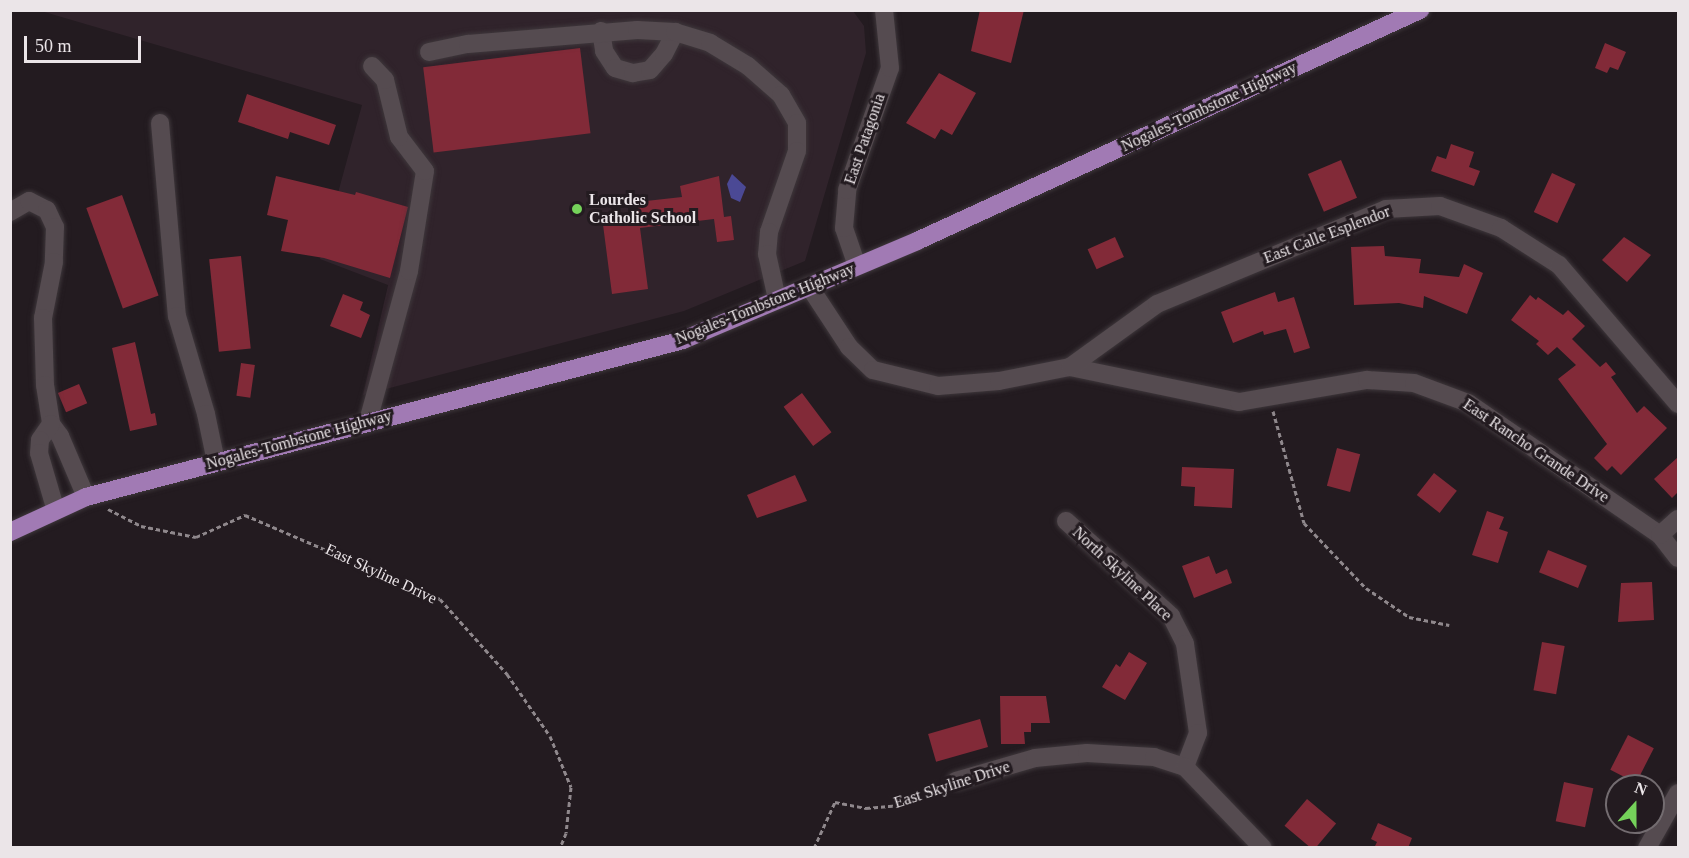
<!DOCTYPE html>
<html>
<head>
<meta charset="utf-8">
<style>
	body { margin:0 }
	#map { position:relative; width:1689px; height:858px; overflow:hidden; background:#231b20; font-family:Georgia,serif }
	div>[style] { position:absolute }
	.built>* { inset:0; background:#30232b }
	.water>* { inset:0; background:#4b4995 }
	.building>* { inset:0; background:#822a38; transform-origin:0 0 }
	.path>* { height:3px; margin-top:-1.5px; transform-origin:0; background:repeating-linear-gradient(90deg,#8f888c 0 4.5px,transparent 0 7.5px) }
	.roads { filter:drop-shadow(0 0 2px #3e373b) drop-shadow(0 0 2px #3e373b) }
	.minor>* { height:18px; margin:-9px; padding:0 9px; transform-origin:9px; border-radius:9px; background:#554b50 }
	.major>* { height:18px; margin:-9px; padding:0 9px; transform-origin:9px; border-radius:9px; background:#a17ab4 }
	.dots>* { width:16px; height:16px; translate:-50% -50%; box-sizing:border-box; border:3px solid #231b20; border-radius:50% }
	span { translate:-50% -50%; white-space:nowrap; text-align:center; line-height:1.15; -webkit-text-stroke:6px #231b20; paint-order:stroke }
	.street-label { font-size:16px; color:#ebe5e8 }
	.poi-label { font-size:16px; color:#ebe5e8; font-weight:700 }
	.left { translate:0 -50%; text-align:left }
	.frame { position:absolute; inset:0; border:12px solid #ebe5e8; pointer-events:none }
	.north { position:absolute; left:1605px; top:774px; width:60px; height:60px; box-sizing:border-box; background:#231b20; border:2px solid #736c70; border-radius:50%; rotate:21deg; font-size:16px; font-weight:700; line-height:24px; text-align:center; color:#ebe5e8 }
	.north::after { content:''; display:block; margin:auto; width:21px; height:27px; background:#75d25a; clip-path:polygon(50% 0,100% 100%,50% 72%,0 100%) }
	.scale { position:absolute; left:24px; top:36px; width:117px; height:27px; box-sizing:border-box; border:3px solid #ebe5e8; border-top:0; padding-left:8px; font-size:18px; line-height:21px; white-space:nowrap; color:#ebe5e8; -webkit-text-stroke:4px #231b20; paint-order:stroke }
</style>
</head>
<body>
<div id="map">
	<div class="built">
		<div style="clip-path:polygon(41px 11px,853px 11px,864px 26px,866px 53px,805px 261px,684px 311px,363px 395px,388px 285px,320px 259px,362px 105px)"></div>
	</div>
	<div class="water">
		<div style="clip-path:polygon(732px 174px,746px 187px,740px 202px,731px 198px,727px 184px)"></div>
	</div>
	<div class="building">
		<div style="clip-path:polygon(980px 10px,1024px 10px,1011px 63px,971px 51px)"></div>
		<div style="clip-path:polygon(1605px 43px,1626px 52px,1618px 70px,1610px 67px,1607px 73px,1595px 68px)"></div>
		<div style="left:580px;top:48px;width:86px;height:158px;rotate:83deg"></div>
		<div style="clip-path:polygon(939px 73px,976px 93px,952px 135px,941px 129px,935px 139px,906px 123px)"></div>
		<div style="clip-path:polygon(247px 94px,336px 125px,329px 145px,290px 132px,288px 139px,238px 122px)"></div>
		<div style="clip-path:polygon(1451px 144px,1474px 152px,1469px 167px,1480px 171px,1474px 186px,1431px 171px,1437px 156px,1446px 159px)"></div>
		<div style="left:1341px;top:160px;width:41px;height:36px;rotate:67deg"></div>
		<div style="left:1552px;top:173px;width:26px;height:43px;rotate:25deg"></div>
		<div style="clip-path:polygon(276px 176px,355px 195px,356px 192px,408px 207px,390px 278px,324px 258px,281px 251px,288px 220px,267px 215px)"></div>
		<div style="clip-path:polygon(719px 176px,724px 217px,731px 216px,734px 240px,717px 242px,714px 219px,640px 228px,648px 289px,612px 294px,602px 217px,638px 213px,637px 202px,682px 197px,680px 186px)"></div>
		<div style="left:122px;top:195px;width:107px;height:38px;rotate:70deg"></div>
		<div style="left:1115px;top:237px;width:22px;height:30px;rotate:66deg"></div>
		<div style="clip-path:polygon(1624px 237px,1651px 255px,1627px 282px,1602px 260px)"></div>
		<div style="clip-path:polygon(1384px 246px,1385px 256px,1421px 259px,1419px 273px,1459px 277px,1464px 264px,1483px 273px,1467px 314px,1424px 296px,1423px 308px,1399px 303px,1354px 305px,1351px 247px)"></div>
		<div style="left:241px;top:256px;width:93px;height:32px;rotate:84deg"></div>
		<div style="clip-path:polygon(1275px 292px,1278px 302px,1294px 297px,1310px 348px,1294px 353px,1286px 329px,1264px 335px,1263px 331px,1233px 343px,1221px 312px)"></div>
		<div style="clip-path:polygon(343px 294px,363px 302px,360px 310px,370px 315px,361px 338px,330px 326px)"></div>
		<div style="clip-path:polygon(1530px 295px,1536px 300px,1538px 297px,1563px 315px,1568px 310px,1585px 326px,1572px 339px,1600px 367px,1606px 362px,1616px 374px,1611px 377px,1637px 413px,1644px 406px,1667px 428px,1621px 475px,1612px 466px,1607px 471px,1594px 458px,1607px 444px,1558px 379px,1576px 365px,1557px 347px,1548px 355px,1536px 344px,1539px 341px,1511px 320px)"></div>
		<div style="clip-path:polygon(135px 342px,151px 414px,155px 413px,157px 425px,130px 431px,112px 348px)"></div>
		<div style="left:241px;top:363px;width:14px;height:33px;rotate:8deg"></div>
		<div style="left:79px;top:384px;width:21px;height:23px;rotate:67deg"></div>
		<div style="left:802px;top:393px;width:49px;height:23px;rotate:53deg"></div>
		<div style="left:1337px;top:448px;width:24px;height:39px;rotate:15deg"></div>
		<div style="clip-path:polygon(1678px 457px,1678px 492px,1672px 498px,1654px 479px)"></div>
		<div style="clip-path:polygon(1182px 467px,1234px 469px,1232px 508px,1194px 506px,1195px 487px,1181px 486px)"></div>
		<div style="left:1434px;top:473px;width:29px;height:28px;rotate:38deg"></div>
		<div style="clip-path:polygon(795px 475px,807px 501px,757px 518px,747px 495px)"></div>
		<div style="clip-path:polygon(1487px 511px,1504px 517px,1499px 529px,1508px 532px,1498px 563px,1472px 555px)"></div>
		<div style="left:1548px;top:550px;width:42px;height:24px;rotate:22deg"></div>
		<div style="clip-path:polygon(1209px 556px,1216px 574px,1227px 569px,1232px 583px,1194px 598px,1182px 566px)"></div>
		<div style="clip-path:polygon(1652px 582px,1654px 620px,1618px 622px,1621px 583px)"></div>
		<div style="left:1542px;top:642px;width:23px;height:49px;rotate:10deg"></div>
		<div style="clip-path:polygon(1129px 652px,1147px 663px,1125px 700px,1102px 687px,1116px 664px,1120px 667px)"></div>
		<div style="clip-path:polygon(1000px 696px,1046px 696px,1050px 723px,1031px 723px,1031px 732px,1024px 732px,1025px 744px,1001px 744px)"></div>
		<div style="left:980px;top:719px;width:29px;height:54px;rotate:74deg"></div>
		<div style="left:1628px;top:735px;width:29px;height:39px;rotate:27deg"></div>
		<div style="left:1564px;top:782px;width:30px;height:40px;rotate:12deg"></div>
		<div style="left:1307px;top:799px;width:38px;height:35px;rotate:40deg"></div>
		<div style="clip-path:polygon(1378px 823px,1412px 838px,1408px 848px,1374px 848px,1377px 842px,1371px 839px)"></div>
	</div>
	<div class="path">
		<div style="left:1273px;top:411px;width:116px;rotate:74.5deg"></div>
		<div style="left:1304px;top:523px;width:90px;rotate:46.4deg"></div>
		<div style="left:1366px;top:588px;width:52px;rotate:34deg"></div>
		<div style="left:1409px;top:617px;width:41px;rotate:11.3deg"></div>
		<div style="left:108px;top:509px;width:37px;rotate:27deg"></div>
		<div style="left:141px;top:526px;width:56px;rotate:11.3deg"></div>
		<div style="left:196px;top:537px;width:54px;rotate:-24.2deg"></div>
		<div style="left:245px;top:515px;width:212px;rotate:23.3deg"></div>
		<div style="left:440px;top:599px;width:101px;rotate:48.2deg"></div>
		<div style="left:507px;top:674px;width:75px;rotate:55.3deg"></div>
		<div style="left:550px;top:736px;width:55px;rotate:67.6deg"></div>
		<div style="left:571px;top:787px;width:46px;rotate:96.2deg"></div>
		<div style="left:566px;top:833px;width:16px;rotate:112deg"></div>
		<div style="left:814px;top:848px;width:51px;rotate:-65.5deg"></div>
		<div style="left:835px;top:802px;width:32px;rotate:11deg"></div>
		<div style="left:866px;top:808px;width:35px;rotate:-5deg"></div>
		<div style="left:901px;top:805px;width:44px;rotate:-24.2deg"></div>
	</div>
	<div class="roads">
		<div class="minor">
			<div style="left:601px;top:31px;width:20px;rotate:81deg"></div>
			<div style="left:604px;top:51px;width:20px;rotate:57deg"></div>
			<div style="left:615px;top:68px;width:19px;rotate:16deg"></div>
			<div style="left:633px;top:73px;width:17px;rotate:-10deg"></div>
			<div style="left:650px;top:70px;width:21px;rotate:-49deg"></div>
			<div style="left:664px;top:54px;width:25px;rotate:-63deg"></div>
			<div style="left:429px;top:52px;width:40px;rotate:-12deg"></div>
			<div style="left:468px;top:44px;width:170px;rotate:-4.7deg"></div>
			<div style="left:637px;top:30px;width:38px;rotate:3deg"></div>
			<div style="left:675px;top:32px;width:37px;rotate:17deg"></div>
			<div style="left:710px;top:43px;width:44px;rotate:31.2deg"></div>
			<div style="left:748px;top:66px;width:44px;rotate:41.3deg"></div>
			<div style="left:781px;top:95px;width:32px;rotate:60deg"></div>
			<div style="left:797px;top:123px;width:28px;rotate:90deg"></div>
			<div style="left:797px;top:151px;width:86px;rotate:109.1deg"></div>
			<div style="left:769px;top:232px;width:22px;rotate:95deg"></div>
			<div style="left:767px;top:254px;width:46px;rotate:77.5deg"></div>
			<div style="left:160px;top:123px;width:194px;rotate:85deg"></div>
			<div style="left:177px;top:316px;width:102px;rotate:73.5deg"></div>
			<div style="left:206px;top:414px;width:49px;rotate:78.2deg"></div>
			<div style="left:10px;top:212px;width:22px;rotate:-30deg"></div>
			<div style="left:29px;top:201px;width:20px;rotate:27deg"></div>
			<div style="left:47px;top:210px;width:19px;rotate:65deg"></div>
			<div style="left:55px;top:227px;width:35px;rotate:92deg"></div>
			<div style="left:54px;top:262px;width:57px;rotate:101.1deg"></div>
			<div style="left:43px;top:318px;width:67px;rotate:88.3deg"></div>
			<div style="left:45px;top:385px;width:39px;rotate:81deg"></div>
			<div style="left:51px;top:424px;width:15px;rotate:53deg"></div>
			<div style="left:60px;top:436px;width:66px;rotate:66.9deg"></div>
			<div style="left:857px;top:266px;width:40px;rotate:-108.9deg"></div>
			<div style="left:844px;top:228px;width:38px;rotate:-85deg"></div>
			<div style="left:847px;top:190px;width:129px;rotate:-70.6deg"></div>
			<div style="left:890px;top:68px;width:58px;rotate:-95.9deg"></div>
			<div style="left:809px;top:286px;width:73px;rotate:56.7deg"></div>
			<div style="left:849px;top:347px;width:33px;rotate:44deg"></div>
			<div style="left:873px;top:370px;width:67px;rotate:13.8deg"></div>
			<div style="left:938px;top:386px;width:61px;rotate:-4.7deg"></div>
			<div style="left:999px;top:381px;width:72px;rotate:-11.2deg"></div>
			<div style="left:1070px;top:367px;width:173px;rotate:11.7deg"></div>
			<div style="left:1239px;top:402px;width:130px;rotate:-9.8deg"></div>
			<div style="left:1367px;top:380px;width:47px;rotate:3.7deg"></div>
			<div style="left:1414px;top:383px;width:58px;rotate:20.3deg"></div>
			<div style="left:1468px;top:403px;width:233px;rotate:34.5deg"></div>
			<div style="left:1660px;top:535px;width:29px;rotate:52deg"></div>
			<div style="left:1070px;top:367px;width:107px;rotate:-35.9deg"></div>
			<div style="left:1157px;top:304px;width:248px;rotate:-22.5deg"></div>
			<div style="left:1386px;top:209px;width:54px;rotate:-3.2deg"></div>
			<div style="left:1440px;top:206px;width:65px;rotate:19.8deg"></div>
			<div style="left:1501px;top:228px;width:69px;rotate:32.5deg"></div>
			<div style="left:1559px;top:265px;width:183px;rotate:49.4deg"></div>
			<div style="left:368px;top:421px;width:156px;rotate:-74.7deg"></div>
			<div style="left:409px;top:271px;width:101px;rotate:-80.9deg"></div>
			<div style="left:425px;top:171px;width:43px;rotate:-127.4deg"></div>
			<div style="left:399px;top:137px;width:59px;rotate:-103.8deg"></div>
			<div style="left:385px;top:80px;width:19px;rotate:-133deg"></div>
			<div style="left:51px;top:424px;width:19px;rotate:125deg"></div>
			<div style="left:40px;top:440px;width:13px;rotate:94deg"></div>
			<div style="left:39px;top:453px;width:60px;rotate:73.7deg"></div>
			<div style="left:1066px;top:521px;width:142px;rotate:42.1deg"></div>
			<div style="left:1171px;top:616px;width:31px;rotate:63deg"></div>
			<div style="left:1185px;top:644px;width:90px;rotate:81.7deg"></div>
			<div style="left:1198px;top:733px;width:36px;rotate:111deg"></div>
			<div style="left:1660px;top:535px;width:24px;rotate:-42deg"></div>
			<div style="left:956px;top:781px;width:82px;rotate:-16.2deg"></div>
			<div style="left:1035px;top:758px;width:52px;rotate:-5.5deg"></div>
			<div style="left:1087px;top:753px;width:67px;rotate:3.4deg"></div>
			<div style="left:1154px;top:757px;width:33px;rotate:18deg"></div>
			<div style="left:1185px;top:767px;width:112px;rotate:46.1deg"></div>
			<div style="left:1647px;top:848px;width:63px;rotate:-60.6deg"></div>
		</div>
		<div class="major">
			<div style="left:10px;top:532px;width:84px;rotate:-24.7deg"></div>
			<div style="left:86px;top:497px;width:617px;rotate:-14.73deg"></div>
			<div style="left:683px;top:340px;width:254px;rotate:-22.9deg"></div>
			<div style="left:917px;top:241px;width:554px;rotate:-24.67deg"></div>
		</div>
	</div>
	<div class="dots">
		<div style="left:577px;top:209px;background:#75d25a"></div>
	</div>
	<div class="street-label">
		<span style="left:1209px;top:107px;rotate:-25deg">Nogales-Tombstone Highway</span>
		<span style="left:865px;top:139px;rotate:-71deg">East Patagonia</span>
		<span style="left:1327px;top:235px;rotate:-21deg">East Calle Esplendor</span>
		<span style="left:765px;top:304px;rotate:-22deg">Nogales-Tombstone Highway</span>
		<span style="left:299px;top:440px;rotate:-15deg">Nogales-Tombstone Highway</span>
		<span style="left:1536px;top:451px;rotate:34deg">East Rancho Grande Drive</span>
		<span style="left:381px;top:574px;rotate:25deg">East Skyline Drive</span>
		<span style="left:1122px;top:574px;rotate:43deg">North Skyline Place</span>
		<span style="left:952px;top:785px;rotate:-18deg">East Skyline Drive</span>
	</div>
	<div class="poi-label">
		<span class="left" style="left:589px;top:209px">Lourdes<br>Catholic School</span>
	</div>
	<div class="frame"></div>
	<div class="north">N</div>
	<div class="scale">50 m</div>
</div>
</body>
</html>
